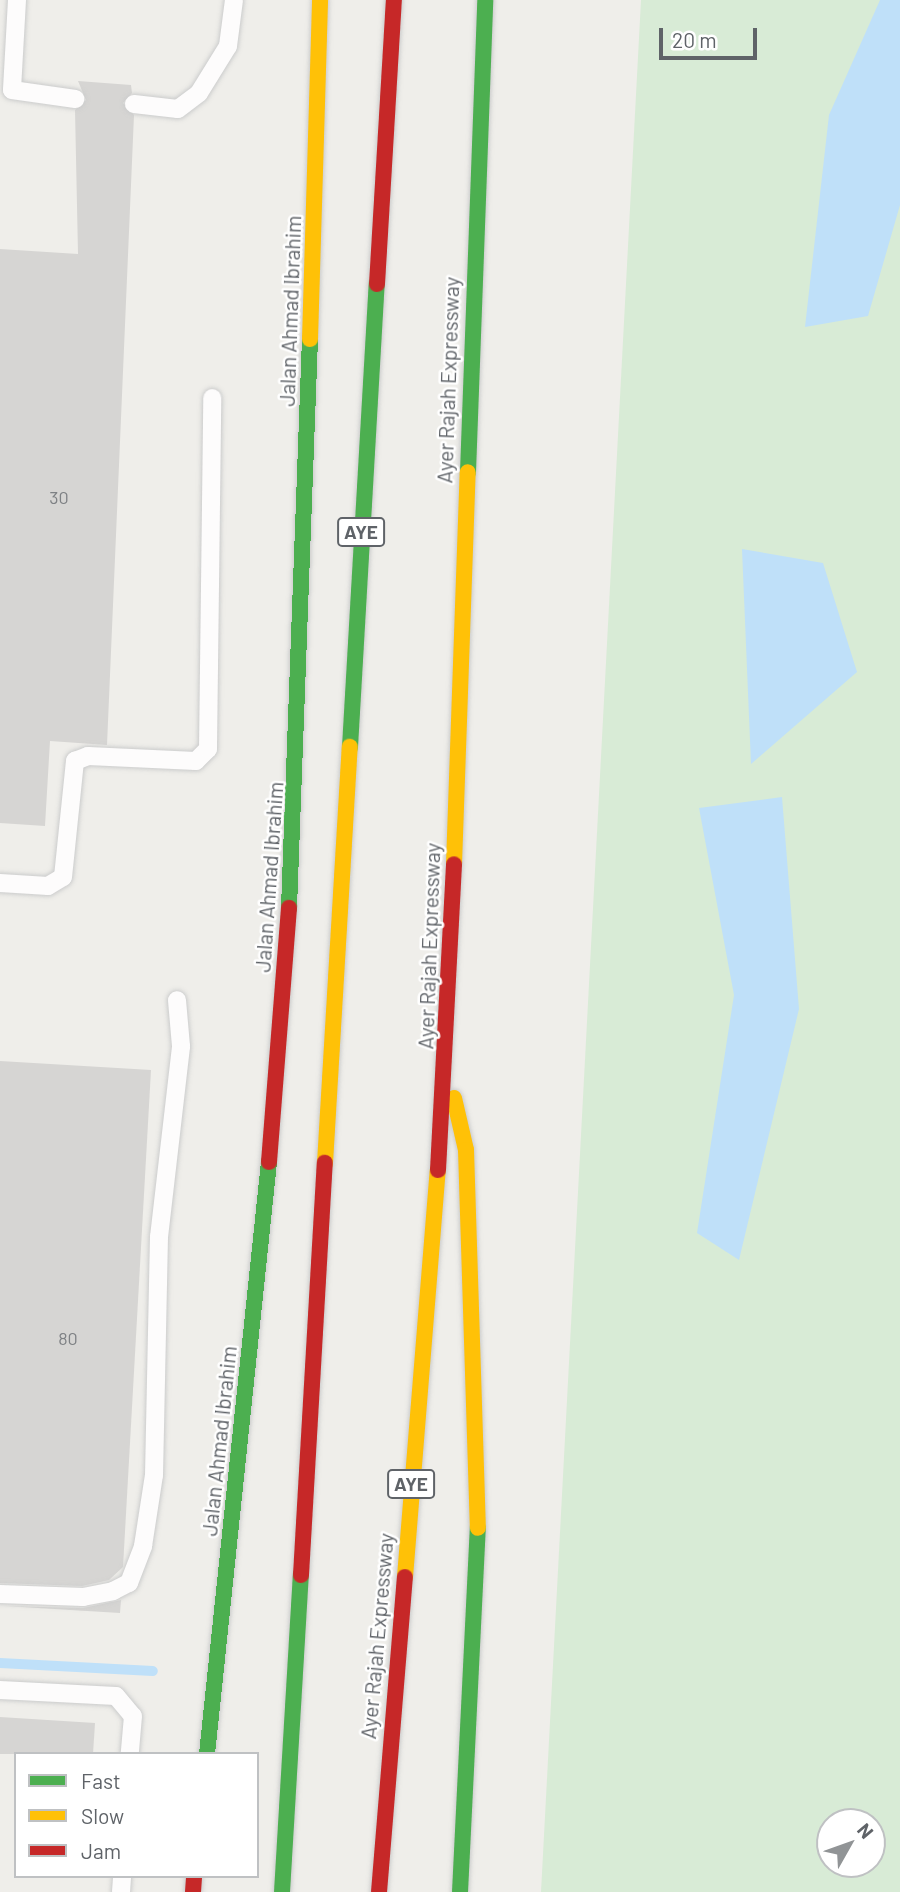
<!DOCTYPE html>
<html>
<head>
<meta charset="utf-8">
<style>
	body { margin:0 }
	#map { position:relative; width:900px; height:1892px; overflow:hidden; background:#efeeea; font-family:Barlow,sans-serif }
	div>[style] { position:absolute }
	.green>* { inset:0; background:#d8ebd6 }
	.water>* { inset:0; background:#bfe0f9 }
	.stream>* { height:10px; margin:-5px; padding:0 5px; transform-origin:5px; border-radius:5px; background:#bfe0f9 }
	.building>* { inset:0; background:#d6d5d3 }
	.roads { filter:drop-shadow(0 0 2px #cbcccc) drop-shadow(0 0 2px #cbcccc) }
	.lane>* { height:18px; margin:-9px; padding:0 9px; transform-origin:9px; border-radius:9px; background:#fdfcfc }
	.fast>* { height:16px; margin:-8px; padding:0 8px; transform-origin:8px; border-radius:8px; background:#4caf50 }
	.slow>* { height:16px; margin:-8px; padding:0 8px; transform-origin:8px; border-radius:8px; background:#ffc107 }
	.jam>* { height:16px; margin:-8px; padding:0 8px; transform-origin:8px; border-radius:8px; background:#c62828 }
	span { translate:-50% -50%; white-space:nowrap; text-align:center; line-height:1.15; -webkit-text-stroke:5px #fff; paint-order:stroke }
	.number-label { font-size:18px; color:#7e8184 }
	.number-label span { -webkit-text-stroke-width:0 }
	.shield-label span { padding:2px 5px; background:#fff; border:2px solid; border-radius:5px; -webkit-text-stroke-width:0 }
	.shield-label { font-size:19px; color:#5f6368; font-weight:700 }
	.street-label { font-size:21px; color:#5f6368 }
	.legend { position:absolute; left:14px; top:1752px; width:245px; height:126px; box-sizing:border-box; background:#fff; border:2px solid #bfc1c3; margin:0; padding:9px 12px; list-style:none; font-size:21px; color:#5f6368 }
	.legend li { display:flex; align-items:center; gap:14px; height:35px }
	.legend b { width:35px; border:2px solid #bfc1c3 }
	.north { position:absolute; left:816px; top:1808px; width:70px; height:70px; box-sizing:border-box; background:#fff; border:2px solid #bfc1c3; border-radius:50%; rotate:50deg; font-size:19px; font-weight:700; line-height:28px; text-align:center; color:#5f6368 }
	.north::after { content:''; display:block; margin:auto; width:24px; height:32px; background:#919496; clip-path:polygon(50% 0,100% 100%,50% 72%,0 100%) }
	.scale { position:absolute; left:659px; top:28px; width:98px; height:32px; box-sizing:border-box; border:4px solid #5f6368; border-top:0; padding-left:9px; font-size:21px; line-height:24px; white-space:nowrap; color:#5f6368; -webkit-text-stroke:5px #fff; paint-order:stroke }
</style>
</head>
<body>
<div id="map">
	<div class="green">
		<div style="clip-path:polygon(evenodd,641px 0,900px 0,900px 1892px,541px 1892px,641px 0,830px 1822px,872px 1822px,872px 1864px,830px 1864px,830px 1822px)"></div>
	</div>
	<div class="water">
		<div style="clip-path:polygon(880px 0,900px 0,900px 205px,868px 316px,805px 327px,829px 115px)"></div>
		<div style="clip-path:polygon(742px 549px,823px 563px,857px 672px,751px 764px)"></div>
		<div style="clip-path:polygon(782px 797px,799px 1009px,739px 1260px,697px 1233px,734px 995px,699px 808px)"></div>
	</div>
	<div class="stream">
		<div style="left:0;top:1663px;width:153px;rotate:3deg"></div>
	</div>
	<div class="building">
		<div style="clip-path:polygon(78px 81px,131px 85px,132px 93px,123px 103px,134px 115px,107px 745px,50px 741px,45px 826px,0 823px,0 249px,78px 254px,75px 110px,86px 100px)"></div>
		<div style="clip-path:polygon(0 1061px,151px 1070px,123px 1567px,109px 1580px,82px 1586px,0 1583px)"></div>
		<div style="clip-path:polygon(121px 1600px,120px 1613px,5px 1606px,83px 1608px)"></div>
		<div style="clip-path:polygon(0 1717px,95px 1723px,93px 1754px,0 1754px)"></div>
	</div>
	<div class="roads">
		<div class="lane">
			<div style="left:17px;top:0;width:90px;rotate:93.2deg"></div>
			<div style="left:12px;top:90px;width:64px;rotate:8.1deg"></div>
			<div style="left:134px;top:104px;width:44px;rotate:6.5deg"></div>
			<div style="left:178px;top:109px;width:26px;rotate:-37deg"></div>
			<div style="left:199px;top:93px;width:55px;rotate:-58.3deg"></div>
			<div style="left:228px;top:46px;width:46px;rotate:-82.6deg"></div>
			<div style="left:0;top:883px;width:48px;rotate:3.6deg"></div>
			<div style="left:48px;top:886px;width:17px;rotate:-31deg"></div>
			<div style="left:63px;top:877px;width:117px;rotate:-84.1deg"></div>
			<div style="left:75px;top:761px;width:14px;rotate:-21deg"></div>
			<div style="left:88px;top:756px;width:108px;rotate:2.7deg"></div>
			<div style="left:196px;top:761px;width:17px;rotate:-45deg"></div>
			<div style="left:208px;top:749px;width:351px;rotate:-89.3deg"></div>
			<div style="left:0;top:1594px;width:83px;rotate:2.1deg"></div>
			<div style="left:83px;top:1597px;width:31px;rotate:-11deg"></div>
			<div style="left:113px;top:1591px;width:18px;rotate:-27deg"></div>
			<div style="left:129px;top:1583px;width:40px;rotate:-69deg"></div>
			<div style="left:143px;top:1546px;width:72px;rotate:-81.2deg"></div>
			<div style="left:154px;top:1475px;width:238px;rotate:-88.8deg"></div>
			<div style="left:159px;top:1237px;width:192px;rotate:-83.4deg"></div>
			<div style="left:181px;top:1046px;width:46px;rotate:-95deg"></div>
			<div style="left:0;top:1690px;width:116px;rotate:3deg"></div>
			<div style="left:116px;top:1696px;width:26px;rotate:50deg"></div>
			<div style="left:133px;top:1716px;width:38px;rotate:95deg"></div>
			<div style="left:121px;top:1892px;width:16px;rotate:-86deg"></div>
		</div>
		<div class="fast">
			<div style="left:468px;top:472px;width:472px;rotate:-87.9deg"></div>
			<div style="left:350px;top:747px;width:464px;rotate:-86.7deg"></div>
			<div style="left:289px;top:908px;width:569px;rotate:-87.89deg"></div>
			<div style="left:207px;top:1754px;width:595px;rotate:-84.02deg"></div>
			<div style="left:282px;top:1892px;width:318px;rotate:-86.6deg"></div>
			<div style="left:460px;top:1892px;width:364px;rotate:-87.2deg"></div>
		</div>
		<div class="slow">
			<div style="left:310px;top:339px;width:339px;rotate:-88.3deg"></div>
			<div style="left:454px;top:864px;width:392px;rotate:-88deg"></div>
			<div style="left:454px;top:1098px;width:53px;rotate:77deg"></div>
			<div style="left:466px;top:1150px;width:378px;rotate:88.2deg"></div>
			<div style="left:325px;top:1163px;width:417px;rotate:-86.6deg"></div>
			<div style="left:405px;top:1577px;width:408px;rotate:-85.4deg"></div>
		</div>
		<div class="jam">
			<div style="left:377px;top:284px;width:285px;rotate:-86.6deg"></div>
			<div style="left:269px;top:1162px;width:255px;rotate:-85.5deg"></div>
			<div style="left:438px;top:1170px;width:306px;rotate:-87deg"></div>
			<div style="left:301px;top:1575px;width:413px;rotate:-86.7deg"></div>
			<div style="left:193px;top:1892px;width:16px;rotate:-86deg"></div>
			<div style="left:379px;top:1892px;width:316px;rotate:-85.3deg"></div>
		</div>
	</div>
	<div class="number-label">
		<span style="left:59px;top:497px">30</span>
		<span style="left:68px;top:1338px">80</span>
	</div>
	<div class="shield-label">
		<span style="left:361px;top:532px">AYE</span>
		<span style="left:411px;top:1484px">AYE</span>
	</div>
	<div class="street-label">
		<span style="left:290px;top:311px;rotate:-88deg">Jalan Ahmad Ibrahim</span>
		<span style="left:448px;top:380px;rotate:-88deg">Ayer Rajah Expressway</span>
		<span style="left:269px;top:877px;rotate:-86deg">Jalan Ahmad Ibrahim</span>
		<span style="left:429px;top:946px;rotate:-88deg">Ayer Rajah Expressway</span>
		<span style="left:219px;top:1441px;rotate:-84deg">Jalan Ahmad Ibrahim</span>
		<span style="left:377px;top:1636px;rotate:-85deg">Ayer Rajah Expressway</span>
	</div>
	<ul class="legend">
	<li><b style="height:9px;background:#4caf50"></b>Fast</li>
	<li><b style="height:9px;background:#ffc107"></b>Slow</li>
	<li><b style="height:9px;background:#c62828"></b>Jam</li>
	</ul>
	<div class="north">N</div>
	<div class="scale">20 m</div>
</div>
</body>
</html>
